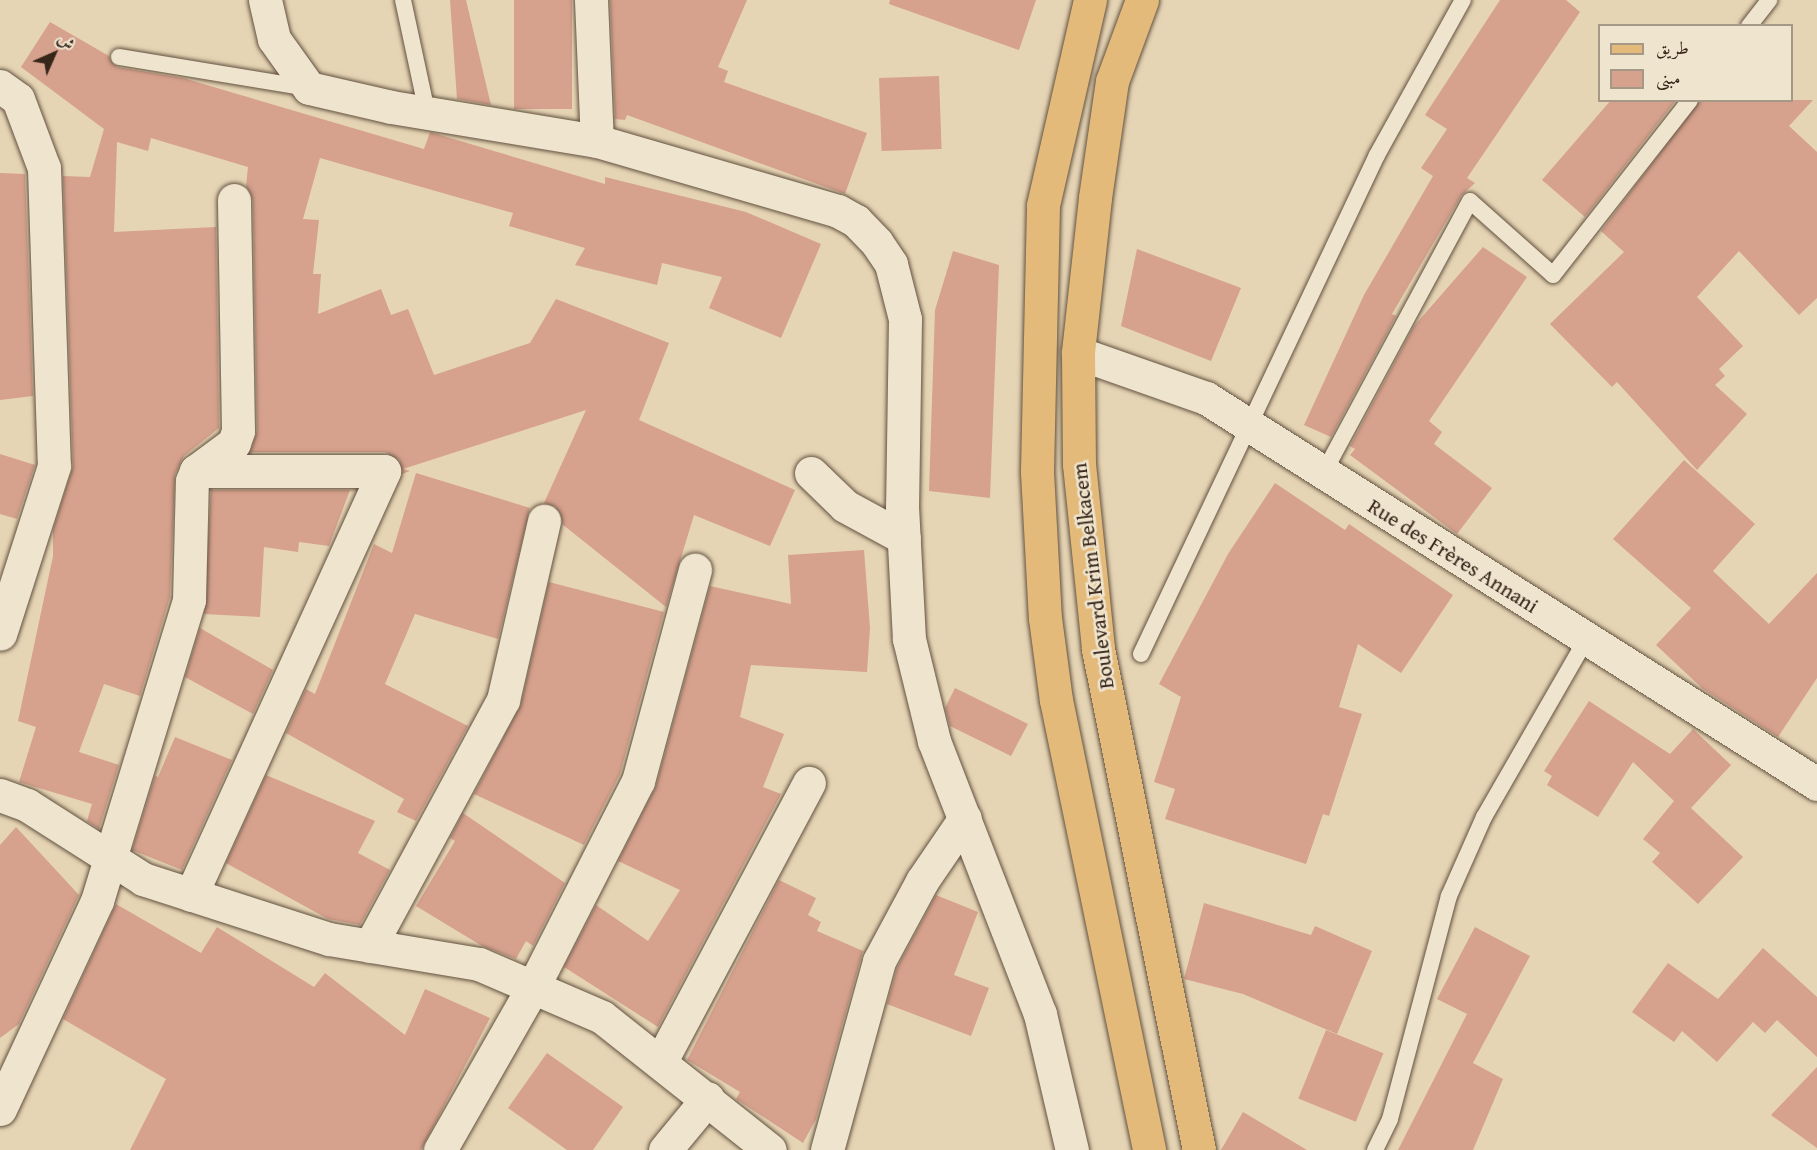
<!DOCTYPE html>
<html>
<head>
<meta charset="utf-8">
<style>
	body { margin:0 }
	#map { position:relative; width:1817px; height:1150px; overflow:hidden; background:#e6d5b4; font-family:"Gentium Book Plus",Amiri,serif }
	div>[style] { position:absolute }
	.building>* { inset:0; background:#d6a18d; transform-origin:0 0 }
	.roads { filter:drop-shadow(0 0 2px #625140) drop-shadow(0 0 2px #625140) }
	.service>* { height:16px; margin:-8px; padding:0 8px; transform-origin:8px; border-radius:8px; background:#efe4ce }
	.minor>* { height:33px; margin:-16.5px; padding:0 16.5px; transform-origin:16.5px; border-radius:16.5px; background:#efe4ce }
	.primary>* { height:33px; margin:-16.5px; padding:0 16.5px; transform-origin:16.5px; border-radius:16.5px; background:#e3ba7a }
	span { translate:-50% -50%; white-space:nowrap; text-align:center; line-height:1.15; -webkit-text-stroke:5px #efe4ce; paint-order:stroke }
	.street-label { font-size:21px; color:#362519 }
	.legend { position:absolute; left:1598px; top:24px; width:195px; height:78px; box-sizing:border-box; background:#efe4ce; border:2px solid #a59886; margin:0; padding:8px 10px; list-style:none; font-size:18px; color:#362519 }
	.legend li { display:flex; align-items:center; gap:12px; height:30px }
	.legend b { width:30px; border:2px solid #a59886 }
	.north { position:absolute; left:24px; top:24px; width:60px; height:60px; -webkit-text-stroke:4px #efe4ce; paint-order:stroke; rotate:45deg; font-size:16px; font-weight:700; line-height:24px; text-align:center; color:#362519 }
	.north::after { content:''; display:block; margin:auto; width:21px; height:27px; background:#362519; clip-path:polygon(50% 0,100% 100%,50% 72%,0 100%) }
</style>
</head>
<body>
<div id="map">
	<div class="building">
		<div style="clip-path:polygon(450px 0,466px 0,491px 105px,457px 99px)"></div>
		<div style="left:514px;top:0;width:58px;height:109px"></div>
		<div style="clip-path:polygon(610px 0,747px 0,718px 67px,728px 71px,724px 82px,867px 133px,845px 194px,627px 115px,625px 120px,615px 119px)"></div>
		<div style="clip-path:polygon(890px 0,1036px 0,1019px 50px,889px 4px)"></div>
		<div style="clip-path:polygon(1500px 0,1566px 0,1580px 12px,1467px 178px,1475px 183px,1461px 196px,1392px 314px,1396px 316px,1331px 437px,1304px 425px,1364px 295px,1433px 176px,1421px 168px,1447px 129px,1425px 115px)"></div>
		<div style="clip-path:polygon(50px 22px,109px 56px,117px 67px,183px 78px,424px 149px,430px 132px,605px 184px,605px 177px,746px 212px,821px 244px,781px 338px,709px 308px,722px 277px,662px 263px,657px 285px,575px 265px,585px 248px,509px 226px,513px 213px,320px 158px,303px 219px,319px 220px,313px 274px,321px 274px,318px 314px,381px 289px,391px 315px,408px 309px,434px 375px,530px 343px,556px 299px,669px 343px,639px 420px,795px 490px,770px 546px,694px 515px,666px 607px,562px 524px,556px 507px,544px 503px,586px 410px,403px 469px,410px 471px,402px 474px,399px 460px,385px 452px,250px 452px,257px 431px,253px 200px,246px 186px,248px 167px,151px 138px,148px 151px,117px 142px,114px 232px,216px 227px,219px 428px,184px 456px,175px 474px,170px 597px,140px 696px,104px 684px,79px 752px,119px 765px,99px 829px,87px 821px,92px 804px,19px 782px,36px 727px,18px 721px,53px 556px,53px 530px,73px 466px,63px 176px,90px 177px,104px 129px,21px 67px)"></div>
		<div style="left:939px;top:76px;width:73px;height:60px;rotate:88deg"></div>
		<div style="clip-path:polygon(1611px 100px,1676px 100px,1585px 217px,1542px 180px)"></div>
		<div style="clip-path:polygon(1700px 100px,1813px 100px,1789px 126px,1817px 152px,1817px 298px,1799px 315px,1739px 251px,1697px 297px,1743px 346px,1719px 369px,1725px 376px,1715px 385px,1747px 414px,1697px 470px,1617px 382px,1612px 387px,1550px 324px,1624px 252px,1601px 231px)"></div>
		<div style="clip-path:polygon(0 173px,25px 174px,33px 396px,0 400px)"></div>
		<div style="clip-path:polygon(1483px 247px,1527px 277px,1429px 421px,1442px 432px,1434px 444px,1492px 488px,1457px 534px,1350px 455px,1355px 449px,1350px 446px,1414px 326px)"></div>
		<div style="clip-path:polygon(1137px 249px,1241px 288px,1211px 361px,1121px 326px)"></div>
		<div style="clip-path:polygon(953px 251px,999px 265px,990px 498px,929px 491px,935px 310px)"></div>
		<div style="clip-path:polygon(0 454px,35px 465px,17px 519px,0 514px)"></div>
		<div style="clip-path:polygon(1684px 460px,1755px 524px,1713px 571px,1769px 624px,1817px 573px,1817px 678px,1778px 737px,1703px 689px,1656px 645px,1691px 608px,1613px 539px)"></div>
		<div style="clip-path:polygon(416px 473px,530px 508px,498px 639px,415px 614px,385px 684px,468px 726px,416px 821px,397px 812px,404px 799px,286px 733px,306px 689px,315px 694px,374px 544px,392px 553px)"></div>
		<div style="clip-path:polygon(1275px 483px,1345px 530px,1349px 524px,1453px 595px,1401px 673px,1358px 644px,1339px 707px,1362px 714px,1329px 816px,1323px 814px,1306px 864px,1165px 819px,1175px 789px,1154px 782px,1181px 697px,1159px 684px,1228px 554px)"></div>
		<div style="clip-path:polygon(211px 490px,350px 490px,329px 546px,299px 542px,298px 552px,264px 547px,260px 617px,204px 614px)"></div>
		<div style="clip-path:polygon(864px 550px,870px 628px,867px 672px,751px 665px,740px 717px,784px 734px,763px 787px,781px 794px,658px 1027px,564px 967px,596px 905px,648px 941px,680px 890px,618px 861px,656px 786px,710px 586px,791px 604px,788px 555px)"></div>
		<div style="clip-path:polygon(549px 582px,664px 612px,620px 774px,584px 845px,474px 794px,521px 704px)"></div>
		<div style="clip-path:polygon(200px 628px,273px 670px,253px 714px,185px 677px)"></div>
		<div style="clip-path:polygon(955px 688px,1028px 724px,1011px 756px,950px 726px,945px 708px)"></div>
		<div style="clip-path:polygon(1589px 701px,1670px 754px,1693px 729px,1731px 765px,1691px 808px,1743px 857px,1698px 904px,1652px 862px,1660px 853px,1643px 839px,1674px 801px,1633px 762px,1598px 817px,1547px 785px,1552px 776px,1544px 771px)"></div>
		<div style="clip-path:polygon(175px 737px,232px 760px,182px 870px,132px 850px,155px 776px,158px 777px)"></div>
		<div style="clip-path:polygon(266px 775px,375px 821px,358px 853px,390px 870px,360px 925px,328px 919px,226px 863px)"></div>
		<div style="clip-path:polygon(463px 813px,565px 883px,533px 946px,526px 941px,516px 959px,482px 946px,416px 906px,455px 841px,450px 838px)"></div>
		<div style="clip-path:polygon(16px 827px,79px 895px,19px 1024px,0 1038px,0 845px)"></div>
		<div style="clip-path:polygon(779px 880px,816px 898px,808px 915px,821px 922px,817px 931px,863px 951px,816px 1119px,803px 1143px,736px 1099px,740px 1092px,687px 1060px)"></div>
		<div style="clip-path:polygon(936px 895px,978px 912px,954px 975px,989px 988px,971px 1036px,887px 1004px,897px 968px)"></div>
		<div style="clip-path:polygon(1204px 903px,1311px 935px,1315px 926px,1372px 951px,1337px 1034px,1243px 994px,1184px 979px)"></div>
		<div style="clip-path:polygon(116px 904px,201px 953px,217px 927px,314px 987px,325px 973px,405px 1035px,425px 989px,490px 1018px,421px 1150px,130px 1150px,166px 1079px,63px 1019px)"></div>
		<div style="clip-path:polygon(1475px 927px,1530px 956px,1473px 1063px,1503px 1079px,1473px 1150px,1398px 1150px,1467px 1014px,1437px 999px)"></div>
		<div style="clip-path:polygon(1763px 948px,1817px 997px,1817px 1057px,1777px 1020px,1765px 1033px,1753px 1022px,1717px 1062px,1682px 1031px,1674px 1042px,1632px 1012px,1668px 963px,1718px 999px)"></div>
		<div style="left:1326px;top:1030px;width:62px;height:74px;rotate:22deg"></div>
		<div style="clip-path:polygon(547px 1053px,623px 1107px,593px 1150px,567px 1150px,508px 1108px)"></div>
		<div style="clip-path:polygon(1817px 1067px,1817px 1148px,1771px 1115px)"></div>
		<div style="clip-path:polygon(1243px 1112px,1307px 1150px,1221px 1150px)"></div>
	</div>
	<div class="roads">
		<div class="service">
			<div style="left:403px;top:0;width:115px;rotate:77.9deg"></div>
			<div style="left:1749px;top:26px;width:33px;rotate:-52deg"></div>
			<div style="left:119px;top:57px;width:192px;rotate:9.3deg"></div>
			<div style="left:1323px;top:474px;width:310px;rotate:-61.7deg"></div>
			<div style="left:1470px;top:201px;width:111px;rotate:41.7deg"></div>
			<div style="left:1553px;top:275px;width:222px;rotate:-51.9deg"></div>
			<div style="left:1141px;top:654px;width:552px;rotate:-64.69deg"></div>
			<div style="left:1377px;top:155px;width:177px;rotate:-61deg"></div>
			<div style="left:1375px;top:1150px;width:34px;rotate:-64deg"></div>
			<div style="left:1390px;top:1119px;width:231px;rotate:-75.2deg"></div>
			<div style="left:1449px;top:896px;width:86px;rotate:-66.1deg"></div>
			<div style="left:1484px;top:817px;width:207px;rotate:-60.1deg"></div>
		</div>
		<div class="minor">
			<div style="left:265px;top:0;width:40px;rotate:77deg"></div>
			<div style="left:274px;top:39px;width:60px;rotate:54.5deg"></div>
			<div style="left:309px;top:88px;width:84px;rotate:13deg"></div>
			<div style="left:391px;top:107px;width:209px;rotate:9.4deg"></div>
			<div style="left:597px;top:141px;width:251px;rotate:16.2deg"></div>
			<div style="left:838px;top:211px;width:21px;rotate:29deg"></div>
			<div style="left:856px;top:221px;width:30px;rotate:46deg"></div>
			<div style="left:877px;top:243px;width:25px;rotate:56deg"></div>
			<div style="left:891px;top:264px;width:57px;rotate:75.7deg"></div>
			<div style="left:905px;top:319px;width:187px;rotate:90.9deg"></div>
			<div style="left:902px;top:506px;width:133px;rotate:87deg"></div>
			<div style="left:909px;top:639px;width:105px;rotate:76.2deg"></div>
			<div style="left:934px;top:741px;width:293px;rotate:68.8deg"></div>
			<div style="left:1040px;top:1014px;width:140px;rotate:76.8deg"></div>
			<div style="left:591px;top:0;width:141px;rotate:87.6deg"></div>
			<div style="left:0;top:86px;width:22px;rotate:36deg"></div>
			<div style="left:18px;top:99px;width:74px;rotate:69.4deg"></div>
			<div style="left:44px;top:168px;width:298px;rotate:88.1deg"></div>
			<div style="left:54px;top:466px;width:176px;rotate:107.8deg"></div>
			<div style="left:1078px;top:353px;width:136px;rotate:19.4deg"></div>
			<div style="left:1206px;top:398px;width:723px;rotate:32.28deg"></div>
			<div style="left:811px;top:473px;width:47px;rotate:44.1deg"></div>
			<div style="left:845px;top:506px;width:67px;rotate:28.5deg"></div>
			<div style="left:0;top:795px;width:29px;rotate:20deg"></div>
			<div style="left:27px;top:805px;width:138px;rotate:32.5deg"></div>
			<div style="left:143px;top:879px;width:195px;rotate:17.9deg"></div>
			<div style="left:329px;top:939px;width:152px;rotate:9.5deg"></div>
			<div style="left:479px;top:964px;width:134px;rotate:23.3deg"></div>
			<div style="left:602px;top:1017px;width:214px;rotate:38.4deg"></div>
			<div style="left:191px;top:895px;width:466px;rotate:-65.5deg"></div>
			<div style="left:384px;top:471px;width:188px;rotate:180deg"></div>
			<div style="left:370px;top:946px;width:280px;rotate:-61.6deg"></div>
			<div style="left:503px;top:700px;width:184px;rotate:-77.1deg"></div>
			<div style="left:661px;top:1061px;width:315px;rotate:-62deg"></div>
			<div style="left:0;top:1109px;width:230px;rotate:-65deg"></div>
			<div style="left:97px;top:901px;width:315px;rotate:-73deg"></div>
			<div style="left:189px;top:600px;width:119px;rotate:-88.6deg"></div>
			<div style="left:192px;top:481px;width:11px;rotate:-68deg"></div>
			<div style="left:196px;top:471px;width:47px;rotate:-36.4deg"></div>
			<div style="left:234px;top:443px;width:13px;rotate:-72deg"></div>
			<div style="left:238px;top:431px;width:231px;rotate:-91deg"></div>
			<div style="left:440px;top:1150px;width:188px;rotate:-60.3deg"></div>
			<div style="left:533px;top:987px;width:231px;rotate:-63deg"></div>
			<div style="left:638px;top:781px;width:219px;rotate:-74.9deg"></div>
			<div style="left:665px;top:1150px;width:67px;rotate:-50.4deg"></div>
			<div style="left:827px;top:1150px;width:196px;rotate:-74.6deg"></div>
			<div style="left:879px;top:961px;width:91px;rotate:-61.7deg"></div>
			<div style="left:922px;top:881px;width:76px;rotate:-55.7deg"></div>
		</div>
		<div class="primary">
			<div style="left:1090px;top:0;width:211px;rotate:102.9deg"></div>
			<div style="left:1043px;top:206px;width:266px;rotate:91.3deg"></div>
			<div style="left:1037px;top:472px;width:146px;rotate:86.9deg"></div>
			<div style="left:1045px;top:618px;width:83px;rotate:82.4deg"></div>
			<div style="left:1056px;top:700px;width:460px;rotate:78.3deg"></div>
			<div style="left:1142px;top:0;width:86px;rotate:110.3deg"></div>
			<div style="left:1112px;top:81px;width:118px;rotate:98.3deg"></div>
			<div style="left:1095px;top:198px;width:156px;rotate:96.3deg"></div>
			<div style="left:1078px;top:353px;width:111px;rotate:89.5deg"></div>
			<div style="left:1079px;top:464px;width:186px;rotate:84.1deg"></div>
			<div style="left:1098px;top:649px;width:511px;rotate:78.6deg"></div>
		</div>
	</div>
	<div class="street-label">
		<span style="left:1453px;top:556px;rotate:32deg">Rue des Frères Annani</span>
		<span style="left:1093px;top:576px;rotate:-97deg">Boulevard Krim Belkacem</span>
	</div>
	<ul class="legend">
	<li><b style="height:8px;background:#e3ba7a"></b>طريق</li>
	<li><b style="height:16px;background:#d6a18d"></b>مبنى</li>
	</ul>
	<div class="north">ش</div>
</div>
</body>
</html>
